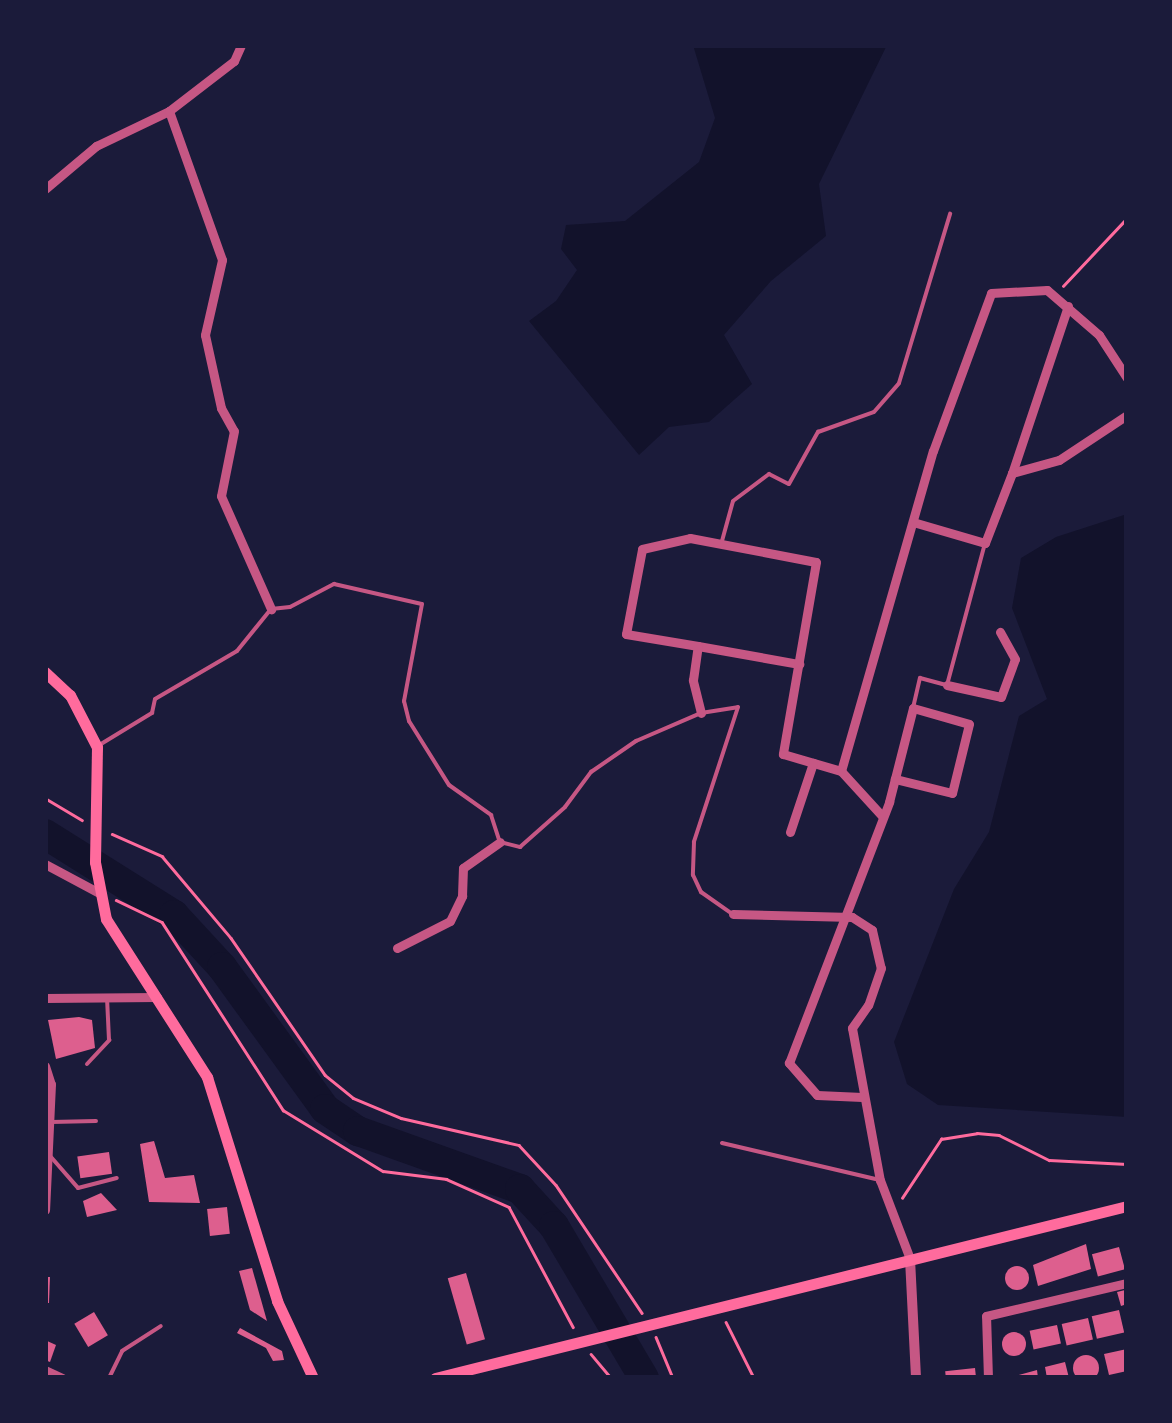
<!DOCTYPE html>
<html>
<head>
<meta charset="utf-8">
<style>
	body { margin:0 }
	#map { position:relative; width:1172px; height:1423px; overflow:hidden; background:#1b1b3a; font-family:Overpass,sans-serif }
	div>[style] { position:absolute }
	.water>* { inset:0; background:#12122b }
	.river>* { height:30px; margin:-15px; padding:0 15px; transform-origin:15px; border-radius:15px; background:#12122b }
	.building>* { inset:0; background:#dd5f8e; transform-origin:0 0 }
	.round { border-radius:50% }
	.path>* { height:2.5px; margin:-1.25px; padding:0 1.25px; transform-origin:1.25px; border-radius:1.25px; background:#ff6b9d }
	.service>* { height:4px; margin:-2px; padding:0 2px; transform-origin:2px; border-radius:2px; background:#c65784 }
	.minor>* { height:9px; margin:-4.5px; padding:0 4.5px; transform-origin:4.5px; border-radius:4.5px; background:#c65784 }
	.tertiary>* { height:10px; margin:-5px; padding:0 5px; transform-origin:5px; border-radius:5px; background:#c65784 }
	.secondary>* { height:11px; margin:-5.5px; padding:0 5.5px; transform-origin:5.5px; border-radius:5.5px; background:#ff6b9d }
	span { translate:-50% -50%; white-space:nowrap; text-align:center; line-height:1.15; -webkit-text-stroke:10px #1b1b3a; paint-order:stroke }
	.frame { position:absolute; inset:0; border:48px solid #1b1b3a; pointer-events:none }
</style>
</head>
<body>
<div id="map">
	<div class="water">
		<div style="clip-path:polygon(693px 45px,887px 45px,819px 184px,826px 236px,771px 281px,724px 335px,752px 384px,709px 422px,669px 427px,639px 455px,529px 321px,556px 301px,577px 270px,561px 249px,566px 225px,625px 221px,699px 162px,715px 118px)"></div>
		<div style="clip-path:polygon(1127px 514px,1127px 1117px,938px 1105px,907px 1084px,894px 1042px,954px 889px,989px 832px,1019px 716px,1047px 699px,1012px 608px,1021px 558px,1056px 537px)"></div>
	</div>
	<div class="river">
		<div style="left:45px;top:834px;width:152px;rotate:32.1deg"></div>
		<div style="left:174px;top:915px;width:71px;rotate:47.3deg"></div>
		<div style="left:222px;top:967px;width:175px;rotate:54deg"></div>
		<div style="left:325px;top:1109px;width:40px;rotate:34deg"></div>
		<div style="left:358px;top:1131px;width:172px;rotate:19.7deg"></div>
		<div style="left:520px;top:1189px;width:50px;rotate:47.4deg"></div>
		<div style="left:554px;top:1226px;width:177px;rotate:59.4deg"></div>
	</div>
	<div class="building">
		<div style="clip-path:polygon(79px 1017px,92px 1020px,95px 1048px,56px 1059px,48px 1020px)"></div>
		<div style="clip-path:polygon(154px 1141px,165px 1178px,194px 1175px,200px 1203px,149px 1202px,140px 1144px)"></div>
		<div style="left:109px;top:1152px;width:22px;height:32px;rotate:82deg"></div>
		<div style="clip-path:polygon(101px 1193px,117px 1210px,87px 1217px,83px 1201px)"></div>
		<div style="left:227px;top:1207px;width:27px;height:20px;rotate:84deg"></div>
		<div style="clip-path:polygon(1086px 1244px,1091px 1269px,1038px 1286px,1033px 1265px)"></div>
		<div style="left:1119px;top:1247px;width:23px;height:28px;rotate:75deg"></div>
		<div class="round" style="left:1005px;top:1266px;width:24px;height:24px"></div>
		<div style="clip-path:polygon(252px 1268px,267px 1321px,250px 1310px,239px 1271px)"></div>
		<div style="left:466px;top:1273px;width:69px;height:19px;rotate:74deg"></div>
		<div style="clip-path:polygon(45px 1277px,50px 1277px,49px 1303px,45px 1303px)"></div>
		<div style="clip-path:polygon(1125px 1290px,1127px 1304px,1121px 1306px,1117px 1292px)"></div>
		<div style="left:1119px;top:1310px;width:23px;height:28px;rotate:77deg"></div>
		<div style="left:94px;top:1312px;width:27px;height:23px;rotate:59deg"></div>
		<div style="left:1088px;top:1318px;width:22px;height:27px;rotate:77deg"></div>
		<div style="left:1057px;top:1325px;width:19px;height:28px;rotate:78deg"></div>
		<div style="clip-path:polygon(240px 1328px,282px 1351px,284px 1360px,273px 1361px,266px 1348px,237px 1333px)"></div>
		<div class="round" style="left:1002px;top:1332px;width:24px;height:24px"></div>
		<div style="clip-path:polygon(45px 1340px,56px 1345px,50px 1362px,45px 1360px)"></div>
		<div style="clip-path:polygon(1127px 1349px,1127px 1371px,1109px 1375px,1104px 1354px)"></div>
		<div class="round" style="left:1073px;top:1355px;width:26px;height:26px"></div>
		<div style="clip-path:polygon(1065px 1362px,1069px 1378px,1047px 1378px,1045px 1367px)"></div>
		<div style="left:975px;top:1368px;width:10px;height:30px;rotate:84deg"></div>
		<div style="clip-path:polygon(1037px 1370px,1038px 1378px,1011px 1378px,1011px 1377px)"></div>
	</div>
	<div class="path">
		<div style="left:1063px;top:286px;width:93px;rotate:-46.7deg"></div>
		<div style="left:45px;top:798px;width:43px;rotate:30.7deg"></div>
		<div style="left:112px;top:834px;width:55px;rotate:23.7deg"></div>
		<div style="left:162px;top:856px;width:107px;rotate:49.9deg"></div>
		<div style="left:231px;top:938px;width:166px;rotate:55.5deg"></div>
		<div style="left:325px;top:1075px;width:36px;rotate:39deg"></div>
		<div style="left:353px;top:1098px;width:52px;rotate:22.6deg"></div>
		<div style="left:401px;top:1118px;width:121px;rotate:12.9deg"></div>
		<div style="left:519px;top:1145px;width:54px;rotate:47.2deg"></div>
		<div style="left:556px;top:1185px;width:154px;rotate:56.1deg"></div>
		<div style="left:116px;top:900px;width:51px;rotate:25.6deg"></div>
		<div style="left:162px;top:922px;width:224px;rotate:57.2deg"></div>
		<div style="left:283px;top:1110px;width:117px;rotate:31.4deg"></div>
		<div style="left:383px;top:1171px;width:64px;rotate:7.2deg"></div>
		<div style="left:446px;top:1179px;width:69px;rotate:24deg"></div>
		<div style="left:509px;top:1207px;width:136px;rotate:61.9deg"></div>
		<div style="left:902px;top:1198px;width:71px;rotate:-56.5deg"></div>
		<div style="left:941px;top:1139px;width:36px;rotate:-9deg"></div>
		<div style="left:977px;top:1133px;width:22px;rotate:5deg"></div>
		<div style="left:999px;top:1135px;width:56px;rotate:26.6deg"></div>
		<div style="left:1049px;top:1160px;width:78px;rotate:2.9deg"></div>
		<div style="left:726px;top:1322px;width:63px;rotate:63.4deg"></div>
		<div style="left:656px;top:1337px;width:44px;rotate:67.5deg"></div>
		<div style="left:591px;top:1354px;width:31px;rotate:50deg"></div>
	</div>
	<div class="service">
		<div style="left:722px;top:541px;width:41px;rotate:-74.6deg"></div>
		<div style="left:733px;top:501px;width:45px;rotate:-36.9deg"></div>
		<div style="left:769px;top:474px;width:22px;rotate:27deg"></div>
		<div style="left:789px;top:484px;width:60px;rotate:-60.9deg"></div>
		<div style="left:818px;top:432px;width:59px;rotate:-19.7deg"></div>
		<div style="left:874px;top:412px;width:38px;rotate:-49deg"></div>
		<div style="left:899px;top:383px;width:177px;rotate:-73.2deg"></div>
		<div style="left:913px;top:708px;width:31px;rotate:-77deg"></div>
		<div style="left:920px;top:678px;width:28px;rotate:15deg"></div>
		<div style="left:947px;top:685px;width:147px;rotate:-75deg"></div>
		<div style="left:101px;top:744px;width:60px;rotate:-31.3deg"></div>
		<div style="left:152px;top:713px;width:14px;rotate:-78deg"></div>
		<div style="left:155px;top:699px;width:95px;rotate:-30.3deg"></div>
		<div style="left:237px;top:651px;width:54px;rotate:-51deg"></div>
		<div style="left:271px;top:609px;width:19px;rotate:-6deg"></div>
		<div style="left:290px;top:607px;width:50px;rotate:-27.6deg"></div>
		<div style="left:334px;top:584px;width:90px;rotate:12.8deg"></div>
		<div style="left:422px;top:604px;width:99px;rotate:100.5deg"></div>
		<div style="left:404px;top:701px;width:21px;rotate:76deg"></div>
		<div style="left:409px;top:721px;width:75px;rotate:58deg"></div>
		<div style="left:449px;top:785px;width:52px;rotate:35.5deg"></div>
		<div style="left:491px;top:815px;width:28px;rotate:72deg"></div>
		<div style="left:500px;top:842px;width:21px;rotate:14deg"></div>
		<div style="left:520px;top:847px;width:60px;rotate:-41.6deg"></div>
		<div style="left:565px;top:807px;width:44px;rotate:-53.4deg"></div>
		<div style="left:591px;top:772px;width:55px;rotate:-34.6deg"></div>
		<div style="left:636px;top:741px;width:71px;rotate:-23.3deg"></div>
		<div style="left:701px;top:713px;width:37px;rotate:-9deg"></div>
		<div style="left:738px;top:707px;width:142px;rotate:108.1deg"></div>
		<div style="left:694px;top:842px;width:33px;rotate:92deg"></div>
		<div style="left:693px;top:875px;width:19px;rotate:65deg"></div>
		<div style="left:701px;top:892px;width:35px;rotate:35deg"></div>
		<div style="left:87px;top:1064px;width:33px;rotate:-47deg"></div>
		<div style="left:109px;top:1040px;width:43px;rotate:-92.7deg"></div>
		<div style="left:51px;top:1122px;width:45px;rotate:-1.3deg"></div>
		<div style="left:722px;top:1143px;width:162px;rotate:13.2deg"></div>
		<div style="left:51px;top:1157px;width:41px;rotate:48.9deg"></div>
		<div style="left:78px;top:1188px;width:40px;rotate:-14.4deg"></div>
		<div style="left:109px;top:1378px;width:30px;rotate:-64deg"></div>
		<div style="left:122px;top:1351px;width:46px;rotate:-32.7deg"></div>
	</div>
	<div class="minor">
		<div style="left:169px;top:111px;width:158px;rotate:70.4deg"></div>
		<div style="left:222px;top:260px;width:77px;rotate:102.8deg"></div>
		<div style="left:205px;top:335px;width:75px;rotate:77.6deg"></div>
		<div style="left:221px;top:408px;width:26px;rotate:61deg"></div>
		<div style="left:234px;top:431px;width:66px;rotate:101.3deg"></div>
		<div style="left:221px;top:496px;width:124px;rotate:66.1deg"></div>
		<div style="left:45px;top:189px;width:67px;rotate:-40.1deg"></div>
		<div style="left:96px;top:146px;width:81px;rotate:-25.6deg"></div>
		<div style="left:169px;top:111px;width:82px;rotate:-37.6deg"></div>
		<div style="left:234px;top:61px;width:17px;rotate:-66deg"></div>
		<div style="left:1068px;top:306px;width:176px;rotate:108.5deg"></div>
		<div style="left:1012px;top:473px;width:49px;rotate:-15.5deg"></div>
		<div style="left:1059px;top:460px;width:82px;rotate:-33.5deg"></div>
		<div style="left:913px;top:522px;width:75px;rotate:16.3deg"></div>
		<div style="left:985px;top:543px;width:75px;rotate:-68.9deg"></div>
		<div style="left:698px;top:646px;width:103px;rotate:10.1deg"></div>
		<div style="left:947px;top:685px;width:55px;rotate:12.5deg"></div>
		<div style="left:1001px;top:697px;width:40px;rotate:-69.8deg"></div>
		<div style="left:1015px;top:659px;width:31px;rotate:-119deg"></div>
		<div style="left:701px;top:713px;width:34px;rotate:-104deg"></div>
		<div style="left:693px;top:680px;width:34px;rotate:-82deg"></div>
		<div style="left:698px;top:646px;width:73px;rotate:-170.5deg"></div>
		<div style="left:626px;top:634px;width:86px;rotate:-79.3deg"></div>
		<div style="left:642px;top:549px;width:49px;rotate:-12.9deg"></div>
		<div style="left:690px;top:538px;width:128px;rotate:10.8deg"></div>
		<div style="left:816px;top:562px;width:195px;rotate:99.8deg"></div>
		<div style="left:783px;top:754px;width:60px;rotate:16.3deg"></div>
		<div style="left:841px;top:771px;width:62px;rotate:47.6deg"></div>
		<div style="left:841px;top:771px;width:333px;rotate:-74deg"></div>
		<div style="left:933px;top:451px;width:168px;rotate:-69.8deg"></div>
		<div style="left:991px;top:293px;width:56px;rotate:-3.1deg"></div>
		<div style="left:1047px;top:290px;width:69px;rotate:40.9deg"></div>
		<div style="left:1099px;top:335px;width:51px;rotate:56.9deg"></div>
		<div style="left:790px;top:832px;width:73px;rotate:-71.6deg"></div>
		<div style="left:45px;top:864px;width:61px;rotate:28.2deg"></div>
		<div style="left:733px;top:914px;width:119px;rotate:1.4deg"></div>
		<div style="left:852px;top:917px;width:24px;rotate:33deg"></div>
		<div style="left:872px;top:930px;width:39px;rotate:77deg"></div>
		<div style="left:881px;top:968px;width:39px;rotate:109deg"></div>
		<div style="left:868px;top:1005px;width:28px;rotate:125deg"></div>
		<div style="left:852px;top:1028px;width:155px;rotate:79.6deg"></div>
		<div style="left:880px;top:1180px;width:85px;rotate:69.2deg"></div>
		<div style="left:397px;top:948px;width:59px;rotate:-27deg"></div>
		<div style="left:450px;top:921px;width:28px;rotate:-64deg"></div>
		<div style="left:462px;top:896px;width:28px;rotate:-88deg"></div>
		<div style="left:463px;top:868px;width:45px;rotate:-35.1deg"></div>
		<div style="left:45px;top:998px;width:112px;rotate:-0.5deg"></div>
		<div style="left:45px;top:1066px;width:19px;rotate:72deg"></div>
		<div style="left:51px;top:1084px;width:126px;rotate:92.7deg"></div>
		<div style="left:862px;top:1097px;width:45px;rotate:-177.5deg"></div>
		<div style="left:817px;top:1095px;width:43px;rotate:-131.2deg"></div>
		<div style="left:789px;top:1063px;width:280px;rotate:-69deg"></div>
		<div style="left:889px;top:802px;width:97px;rotate:-75.7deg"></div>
		<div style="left:913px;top:708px;width:58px;rotate:15.9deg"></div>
		<div style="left:969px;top:724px;width:71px;rotate:103.8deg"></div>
		<div style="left:952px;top:793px;width:59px;rotate:-166.2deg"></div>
		<div style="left:45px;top:1370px;width:19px;rotate:25deg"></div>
		<div style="left:988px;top:1378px;width:62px;rotate:-91.8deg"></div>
		<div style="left:986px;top:1316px;width:145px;rotate:-13.2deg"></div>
	</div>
	<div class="tertiary">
		<div style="left:910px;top:1259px;width:119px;rotate:87.1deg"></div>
	</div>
	<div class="secondary">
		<div style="left:45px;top:672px;width:34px;rotate:43deg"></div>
		<div style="left:70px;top:695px;width:59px;rotate:62.6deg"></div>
		<div style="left:97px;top:747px;width:115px;rotate:91deg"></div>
		<div style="left:95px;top:862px;width:58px;rotate:79.1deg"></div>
		<div style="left:106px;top:919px;width:188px;rotate:57.4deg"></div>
		<div style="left:207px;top:1077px;width:235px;rotate:72.6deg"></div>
		<div style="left:277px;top:1301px;width:85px;rotate:64.9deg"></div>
		<div style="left:435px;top:1378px;width:713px;rotate:-13.96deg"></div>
	</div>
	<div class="frame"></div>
</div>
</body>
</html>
